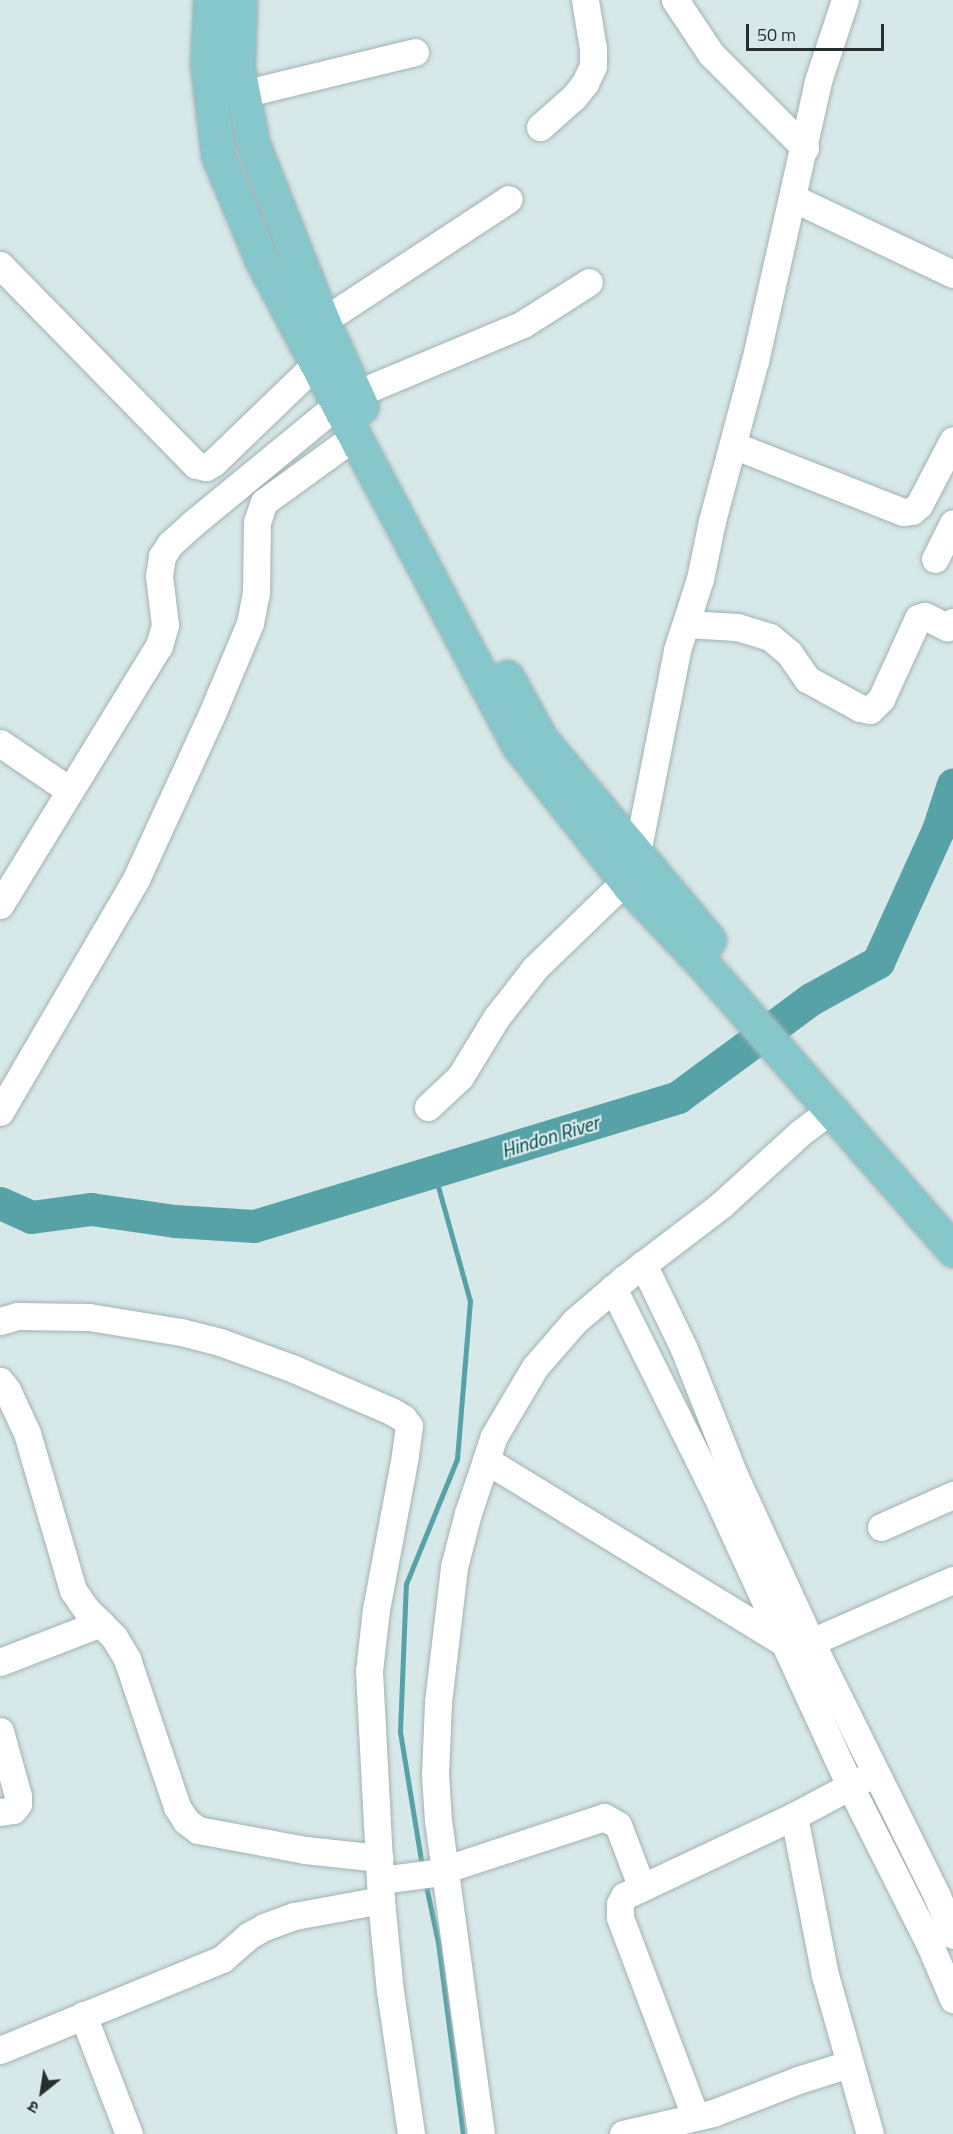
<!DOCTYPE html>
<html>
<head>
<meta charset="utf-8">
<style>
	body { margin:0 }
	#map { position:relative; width:953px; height:2134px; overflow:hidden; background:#d7e8e9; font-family:"Titillium Web","Noto Sans Devanagari",sans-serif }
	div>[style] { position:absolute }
	.stream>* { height:5px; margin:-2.5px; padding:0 2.5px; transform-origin:2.5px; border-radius:2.5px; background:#57a2a7 }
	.river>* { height:33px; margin:-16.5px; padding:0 16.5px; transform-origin:16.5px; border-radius:16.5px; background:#57a2a7 }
	.roads { filter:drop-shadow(0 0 2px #a1b2b3) drop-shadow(0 0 2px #a1b2b3) }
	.minor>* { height:27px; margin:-13.5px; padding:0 13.5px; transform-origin:13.5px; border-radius:13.5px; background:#fff }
	.major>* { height:33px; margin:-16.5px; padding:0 16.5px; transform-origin:16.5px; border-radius:16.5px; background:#85c7cb }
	span { translate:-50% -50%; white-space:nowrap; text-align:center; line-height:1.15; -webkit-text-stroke:4.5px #d7e8e9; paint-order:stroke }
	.water-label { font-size:20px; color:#014a4e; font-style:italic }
	.north { position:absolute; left:12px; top:2062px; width:60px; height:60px; -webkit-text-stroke:4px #d7e8e9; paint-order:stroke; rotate:210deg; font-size:16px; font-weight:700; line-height:24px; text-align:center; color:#272e2e }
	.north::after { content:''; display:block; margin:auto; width:21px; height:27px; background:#272e2e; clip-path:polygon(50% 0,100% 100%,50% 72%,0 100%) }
	.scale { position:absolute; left:746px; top:24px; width:138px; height:27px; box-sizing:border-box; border:3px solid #272e2e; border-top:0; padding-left:8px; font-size:18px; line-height:21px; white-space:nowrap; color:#272e2e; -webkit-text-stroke:4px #d7e8e9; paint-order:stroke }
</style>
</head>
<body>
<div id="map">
	<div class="stream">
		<div style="left:422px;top:1866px;width:137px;rotate:-99.3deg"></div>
		<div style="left:400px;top:1731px;width:147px;rotate:-87.7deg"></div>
		<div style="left:406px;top:1584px;width:135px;rotate:-67.8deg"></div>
		<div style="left:457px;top:1459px;width:159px;rotate:-85.3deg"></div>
		<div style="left:470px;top:1301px;width:134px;rotate:-105.6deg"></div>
		<div style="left:425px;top:1881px;width:62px;rotate:78deg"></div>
		<div style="left:438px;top:1942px;width:194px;rotate:82.6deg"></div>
	</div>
	<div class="river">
		<div style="left:0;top:1203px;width:34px;rotate:24deg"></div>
		<div style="left:31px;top:1217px;width:61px;rotate:-7.6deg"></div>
		<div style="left:91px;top:1209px;width:85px;rotate:8.1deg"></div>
		<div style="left:175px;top:1221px;width:79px;rotate:3.6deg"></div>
		<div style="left:254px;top:1226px;width:443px;rotate:-16.9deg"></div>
		<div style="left:678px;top:1097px;width:165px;rotate:-36.4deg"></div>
		<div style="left:811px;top:999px;width:77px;rotate:-28.9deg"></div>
		<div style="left:878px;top:962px;width:145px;rotate:-65.6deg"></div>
		<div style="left:938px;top:830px;width:48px;rotate:-71.9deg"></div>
	</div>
	<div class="roads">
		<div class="minor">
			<div style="left:675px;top:0;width:65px;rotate:56.3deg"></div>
			<div style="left:711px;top:54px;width:133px;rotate:45deg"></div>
			<div style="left:243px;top:94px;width:177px;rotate:-13.7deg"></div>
			<div style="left:540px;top:127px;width:45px;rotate:-41.4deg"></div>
			<div style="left:574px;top:97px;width:18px;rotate:-52deg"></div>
			<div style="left:585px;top:83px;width:19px;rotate:-65deg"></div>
			<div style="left:593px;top:66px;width:17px;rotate:-90deg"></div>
			<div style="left:593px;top:49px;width:50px;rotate:-99.3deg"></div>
			<div style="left:793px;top:198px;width:177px;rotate:25.4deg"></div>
			<div style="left:0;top:265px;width:280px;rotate:45.6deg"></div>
			<div style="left:196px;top:465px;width:10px;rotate:11deg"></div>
			<div style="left:206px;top:467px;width:8px;rotate:-30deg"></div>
			<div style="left:213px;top:463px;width:143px;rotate:-43.9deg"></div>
			<div style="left:323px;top:321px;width:222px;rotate:-33.3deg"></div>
			<div style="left:356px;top:394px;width:181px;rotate:-22.7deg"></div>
			<div style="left:523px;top:324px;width:78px;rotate:-32.5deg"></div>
			<div style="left:733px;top:445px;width:183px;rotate:21.5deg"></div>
			<div style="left:903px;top:512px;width:9px;rotate:-6deg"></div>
			<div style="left:912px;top:511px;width:9px;rotate:-41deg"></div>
			<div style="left:919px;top:505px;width:73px;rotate:-62.4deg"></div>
			<div style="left:935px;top:559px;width:40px;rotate:-63.4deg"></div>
			<div style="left:686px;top:624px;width:51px;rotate:3.4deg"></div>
			<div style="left:737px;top:627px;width:34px;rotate:17deg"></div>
			<div style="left:770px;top:637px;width:25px;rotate:40deg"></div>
			<div style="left:789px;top:653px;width:32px;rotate:55deg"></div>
			<div style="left:807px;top:679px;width:60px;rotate:28.7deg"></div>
			<div style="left:860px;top:708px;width:10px;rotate:11deg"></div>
			<div style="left:870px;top:710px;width:16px;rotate:-45deg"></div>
			<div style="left:881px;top:699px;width:89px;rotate:-65.4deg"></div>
			<div style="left:918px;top:618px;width:7px;rotate:-16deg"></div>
			<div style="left:925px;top:616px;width:25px;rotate:27deg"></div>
			<div style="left:947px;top:627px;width:8px;rotate:-40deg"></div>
			<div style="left:0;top:743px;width:83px;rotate:34.3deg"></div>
			<div style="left:634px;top:868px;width:222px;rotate:-78.8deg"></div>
			<div style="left:677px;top:650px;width:75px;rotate:-72.1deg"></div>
			<div style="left:700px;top:579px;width:59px;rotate:-78.3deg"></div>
			<div style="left:712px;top:521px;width:166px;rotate:-75deg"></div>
			<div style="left:755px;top:361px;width:287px;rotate:-77.3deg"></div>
			<div style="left:818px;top:81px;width:85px;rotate:-71.6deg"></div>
			<div style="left:0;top:905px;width:304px;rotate:-58.5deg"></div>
			<div style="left:159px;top:646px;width:22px;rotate:-74deg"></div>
			<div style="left:165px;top:625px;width:49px;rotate:-97deg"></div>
			<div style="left:159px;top:576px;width:20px;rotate:-81deg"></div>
			<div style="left:162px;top:556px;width:14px;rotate:-56deg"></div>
			<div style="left:170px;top:544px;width:30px;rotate:-42deg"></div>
			<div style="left:192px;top:524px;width:188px;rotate:-39.4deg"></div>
			<div style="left:428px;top:1107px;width:44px;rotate:-43.2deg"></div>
			<div style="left:460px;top:1077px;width:69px;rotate:-58.6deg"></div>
			<div style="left:496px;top:1018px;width:63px;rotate:-52deg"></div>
			<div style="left:535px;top:968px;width:125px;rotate:-44deg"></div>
			<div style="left:0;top:1112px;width:270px;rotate:-59.7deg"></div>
			<div style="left:136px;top:879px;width:179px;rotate:-65.3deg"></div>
			<div style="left:211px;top:716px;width:101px;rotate:-67.2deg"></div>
			<div style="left:250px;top:623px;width:31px;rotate:-79deg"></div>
			<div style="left:256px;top:593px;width:71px;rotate:-89.2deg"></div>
			<div style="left:257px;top:522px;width:21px;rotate:-71deg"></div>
			<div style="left:264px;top:502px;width:112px;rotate:-36deg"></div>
			<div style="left:643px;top:1264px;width:94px;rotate:64.2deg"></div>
			<div style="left:684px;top:1349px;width:138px;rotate:68.3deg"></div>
			<div style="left:735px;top:1477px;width:182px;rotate:65.3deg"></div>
			<div style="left:811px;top:1642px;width:284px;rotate:63.6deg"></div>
			<div style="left:937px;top:1896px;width:42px;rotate:67.7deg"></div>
			<div style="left:613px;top:1288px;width:240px;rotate:63.5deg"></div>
			<div style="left:720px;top:1503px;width:311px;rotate:65.3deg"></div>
			<div style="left:850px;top:1786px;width:178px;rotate:63.3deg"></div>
			<div style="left:930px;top:1945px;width:59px;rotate:66.9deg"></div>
			<div style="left:0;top:1321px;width:19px;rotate:-16deg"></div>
			<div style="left:18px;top:1316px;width:71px;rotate:0.8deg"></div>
			<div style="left:89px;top:1317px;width:93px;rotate:9.3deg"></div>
			<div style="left:181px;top:1332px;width:40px;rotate:14.4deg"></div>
			<div style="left:220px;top:1342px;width:79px;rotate:20deg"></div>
			<div style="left:294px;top:1369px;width:106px;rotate:23.4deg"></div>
			<div style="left:391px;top:1411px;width:14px;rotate:30deg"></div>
			<div style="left:403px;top:1418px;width:10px;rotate:53deg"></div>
			<div style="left:409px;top:1426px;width:30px;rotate:98deg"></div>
			<div style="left:405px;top:1456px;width:156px;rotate:100.7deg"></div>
			<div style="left:376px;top:1609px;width:62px;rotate:96.4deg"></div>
			<div style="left:369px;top:1671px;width:229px;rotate:87deg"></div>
			<div style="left:381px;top:1900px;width:91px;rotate:84.4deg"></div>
			<div style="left:390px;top:1991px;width:145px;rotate:81.6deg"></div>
			<div style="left:0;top:1381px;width:11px;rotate:52deg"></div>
			<div style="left:7px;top:1390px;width:47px;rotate:65.1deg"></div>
			<div style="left:27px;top:1433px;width:164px;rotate:73.7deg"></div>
			<div style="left:73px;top:1590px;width:23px;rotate:56deg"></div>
			<div style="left:86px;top:1609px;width:40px;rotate:45deg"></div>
			<div style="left:114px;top:1637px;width:26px;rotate:59deg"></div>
			<div style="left:127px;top:1659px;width:156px;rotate:71.3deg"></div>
			<div style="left:177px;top:1807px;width:17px;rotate:57deg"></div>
			<div style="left:186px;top:1821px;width:15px;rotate:37deg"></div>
			<div style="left:198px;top:1830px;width:109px;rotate:10.6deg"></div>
			<div style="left:305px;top:1850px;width:75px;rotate:6.1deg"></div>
			<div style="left:486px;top:1460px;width:348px;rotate:31.5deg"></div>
			<div style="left:881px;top:1527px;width:79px;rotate:-24deg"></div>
			<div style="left:811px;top:1642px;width:155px;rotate:-23.6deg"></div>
			<div style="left:0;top:1662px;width:108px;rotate:-21.1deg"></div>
			<div style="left:0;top:1731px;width:67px;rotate:74.5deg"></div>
			<div style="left:18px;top:1796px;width:8px;rotate:90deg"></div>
			<div style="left:18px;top:1804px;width:8px;rotate:130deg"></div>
			<div style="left:13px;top:1810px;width:13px;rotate:171deg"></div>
			<div style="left:794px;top:1816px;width:83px;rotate:-28.1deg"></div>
			<div style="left:381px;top:1880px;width:53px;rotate:-7.5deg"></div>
			<div style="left:434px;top:1873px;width:179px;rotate:-18.2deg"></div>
			<div style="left:604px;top:1817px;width:16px;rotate:30deg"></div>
			<div style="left:618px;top:1825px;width:67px;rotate:69.1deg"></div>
			<div style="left:83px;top:2015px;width:128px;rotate:68.9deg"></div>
			<div style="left:0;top:2050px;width:240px;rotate:-22.3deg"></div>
			<div style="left:222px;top:1959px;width:35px;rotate:-41deg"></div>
			<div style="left:248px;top:1936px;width:18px;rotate:-29deg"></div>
			<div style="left:264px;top:1927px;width:32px;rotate:-20deg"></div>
			<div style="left:294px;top:1916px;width:88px;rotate:-10.4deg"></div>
			<div style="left:695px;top:2116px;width:213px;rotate:-110.7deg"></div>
			<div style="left:620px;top:1917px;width:13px;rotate:-90deg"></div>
			<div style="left:620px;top:1904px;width:9px;rotate:-63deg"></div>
			<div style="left:624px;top:1896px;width:188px;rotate:-25.2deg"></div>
			<div style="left:794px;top:1816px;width:162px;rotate:79deg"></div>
			<div style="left:825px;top:1975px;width:165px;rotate:74.2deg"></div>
			<div style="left:481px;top:2134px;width:316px;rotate:-97.8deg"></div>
			<div style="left:438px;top:1821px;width:46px;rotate:-93.7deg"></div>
			<div style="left:435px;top:1775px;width:73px;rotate:-87.6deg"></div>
			<div style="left:438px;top:1702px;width:136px;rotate:-83.2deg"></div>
			<div style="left:454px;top:1567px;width:56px;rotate:-75.5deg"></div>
			<div style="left:468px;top:1513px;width:56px;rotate:-71.2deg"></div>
			<div style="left:486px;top:1460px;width:25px;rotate:-72deg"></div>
			<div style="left:494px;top:1436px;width:80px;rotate:-59.3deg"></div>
			<div style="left:535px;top:1367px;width:61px;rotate:-49deg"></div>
			<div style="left:575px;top:1321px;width:65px;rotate:-40.6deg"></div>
			<div style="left:624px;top:1279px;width:122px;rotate:-37.3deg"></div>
			<div style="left:721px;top:1205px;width:107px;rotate:-42.3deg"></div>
			<div style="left:800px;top:1133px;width:39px;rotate:-37deg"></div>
			<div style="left:623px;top:2134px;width:92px;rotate:-13.1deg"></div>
			<div style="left:713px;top:2113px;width:91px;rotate:-21.2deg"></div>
			<div style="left:798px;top:2080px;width:53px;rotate:-17.4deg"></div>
		</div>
		<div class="major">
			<div style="left:210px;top:0;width:64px;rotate:92.7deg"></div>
			<div style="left:207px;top:64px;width:93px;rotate:83.2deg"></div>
			<div style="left:218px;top:156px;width:114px;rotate:67.3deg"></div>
			<div style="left:262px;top:261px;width:548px;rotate:62.12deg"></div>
			<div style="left:518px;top:745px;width:181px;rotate:51.7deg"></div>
			<div style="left:630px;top:887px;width:106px;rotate:46.5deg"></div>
			<div style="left:703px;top:964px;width:380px;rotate:48.8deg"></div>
			<div style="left:240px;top:0;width:68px;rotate:91.7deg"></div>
			<div style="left:238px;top:68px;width:77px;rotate:78.8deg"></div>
			<div style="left:253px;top:144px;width:190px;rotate:68.4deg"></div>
			<div style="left:323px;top:321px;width:94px;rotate:65.6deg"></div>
			<div style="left:507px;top:677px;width:71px;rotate:61.3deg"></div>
			<div style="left:541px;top:739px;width:262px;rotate:50.1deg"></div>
		</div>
	</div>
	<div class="water-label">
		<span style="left:550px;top:1136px;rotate:-17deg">Hindon River</span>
	</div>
	<div class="north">उ</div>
	<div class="scale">50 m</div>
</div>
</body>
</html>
